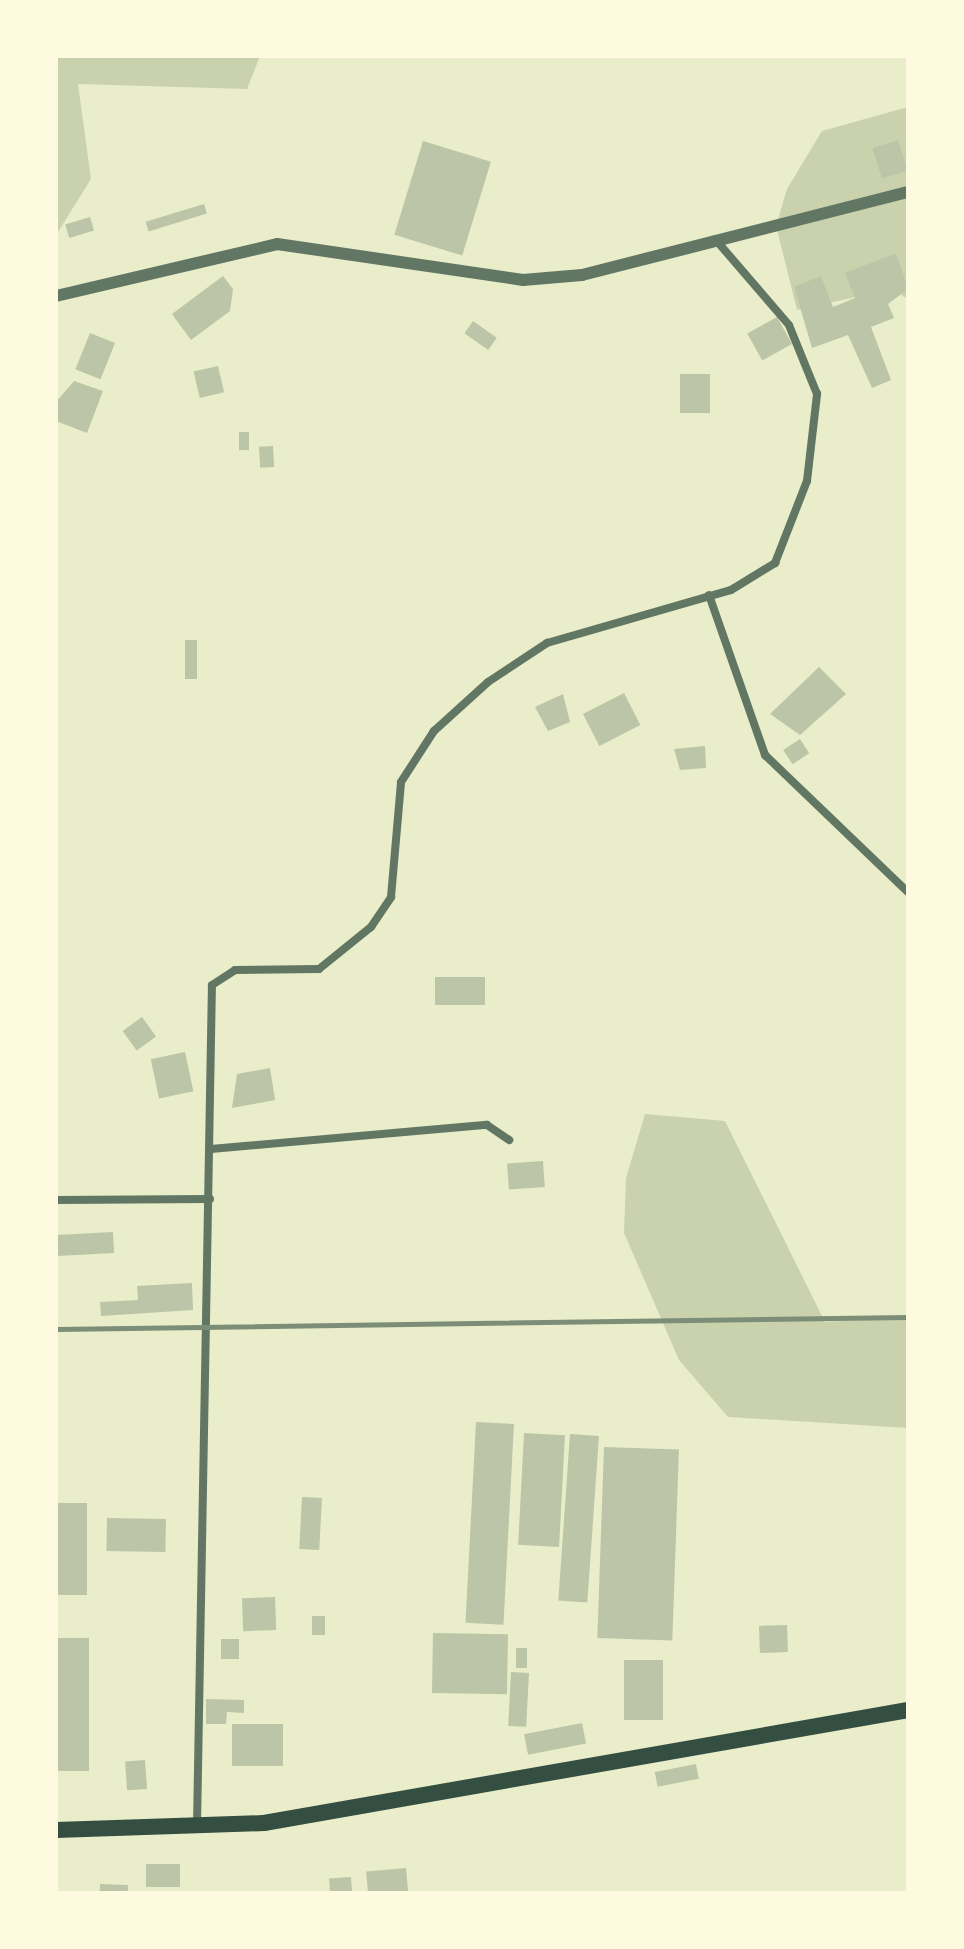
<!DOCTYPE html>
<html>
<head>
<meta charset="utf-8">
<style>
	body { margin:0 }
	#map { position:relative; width:964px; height:1949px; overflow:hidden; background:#e9edc9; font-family:"Fira Sans Condensed",sans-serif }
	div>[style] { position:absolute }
	.green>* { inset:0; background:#cad2ad }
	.building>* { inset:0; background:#bcc5a7; transform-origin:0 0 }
	.minor>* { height:8px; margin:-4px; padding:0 4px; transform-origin:4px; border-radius:4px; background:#617663 }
	.tertiary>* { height:12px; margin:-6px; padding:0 6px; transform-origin:6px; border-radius:6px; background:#617663 }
	.trunk>* { height:16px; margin:-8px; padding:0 8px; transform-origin:8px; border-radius:8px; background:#344e41 }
	.rail>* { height:5px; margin:-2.5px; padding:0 2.5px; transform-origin:2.5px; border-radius:2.5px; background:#7c8e77 }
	span { translate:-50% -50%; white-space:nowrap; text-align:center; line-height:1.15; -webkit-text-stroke:6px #fefae0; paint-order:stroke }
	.frame { position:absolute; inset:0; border:58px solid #fefae0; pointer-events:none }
</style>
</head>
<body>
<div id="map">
	<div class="green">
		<div style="clip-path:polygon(56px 56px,260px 56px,247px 89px,78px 84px,91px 179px,56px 235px)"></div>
		<div style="clip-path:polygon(908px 107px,908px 299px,892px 289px,797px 310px,776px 226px,787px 189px,822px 131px)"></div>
		<div style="clip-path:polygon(645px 1114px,725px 1121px,825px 1322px,908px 1317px,908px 1428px,728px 1417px,679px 1360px,624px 1233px,626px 1178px)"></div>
	</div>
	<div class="building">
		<div style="left:898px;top:140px;width:32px;height:27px;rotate:72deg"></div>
		<div style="left:423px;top:141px;width:71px;height:98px;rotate:17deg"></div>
		<div style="left:204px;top:204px;width:10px;height:61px;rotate:73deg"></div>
		<div style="left:90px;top:217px;width:14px;height:26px;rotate:73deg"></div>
		<div style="clip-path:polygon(896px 253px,908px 289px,888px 304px,894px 318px,871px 327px,891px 380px,872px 388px,848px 335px,812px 348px,794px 287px,821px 276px,833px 307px,855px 298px,845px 273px)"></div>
		<div style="clip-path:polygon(223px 276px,233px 289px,230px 311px,191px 340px,172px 314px)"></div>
		<div style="left:777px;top:317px;width:31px;height:34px;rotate:61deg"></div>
		<div style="left:473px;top:321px;width:29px;height:15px;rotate:35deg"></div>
		<div style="left:90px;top:333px;width:27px;height:39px;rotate:22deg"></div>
		<div style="left:218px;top:366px;width:27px;height:25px;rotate:77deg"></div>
		<div style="left:680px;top:374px;width:30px;height:39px"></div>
		<div style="clip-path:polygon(74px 381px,103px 391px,87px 433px,56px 421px,56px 402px)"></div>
		<div style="left:239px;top:432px;width:10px;height:18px"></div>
		<div style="left:273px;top:446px;width:21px;height:14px;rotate:87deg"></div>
		<div style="left:185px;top:640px;width:12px;height:39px"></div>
		<div style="clip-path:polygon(819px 667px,846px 694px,800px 735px,770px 714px)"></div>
		<div style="left:624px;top:693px;width:36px;height:46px;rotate:63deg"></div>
		<div style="clip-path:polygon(563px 694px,570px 722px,548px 731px,535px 707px)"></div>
		<div style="left:800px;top:739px;width:17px;height:20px;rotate:57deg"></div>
		<div style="clip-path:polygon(705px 746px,706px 768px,680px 770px,674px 749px)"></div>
		<div style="left:485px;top:977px;width:28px;height:50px;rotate:90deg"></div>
		<div style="left:142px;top:1017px;width:24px;height:24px;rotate:54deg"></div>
		<div style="left:185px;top:1052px;width:40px;height:35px;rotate:78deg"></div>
		<div style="clip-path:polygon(270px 1068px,275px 1100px,232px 1108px,237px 1074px)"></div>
		<div style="left:543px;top:1161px;width:26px;height:36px;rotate:86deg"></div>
		<div style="left:113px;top:1232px;width:21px;height:57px;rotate:87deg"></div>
		<div style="clip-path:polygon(192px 1283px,193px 1310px,101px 1316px,100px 1302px,138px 1300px,137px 1286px)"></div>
		<div style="left:476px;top:1422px;width:38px;height:201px;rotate:3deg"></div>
		<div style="left:524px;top:1433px;width:41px;height:112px;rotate:3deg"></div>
		<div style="left:570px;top:1434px;width:29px;height:167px;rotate:4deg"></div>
		<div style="left:604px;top:1447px;width:75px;height:191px;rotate:2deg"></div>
		<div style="left:302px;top:1497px;width:20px;height:52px;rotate:3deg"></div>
		<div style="left:56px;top:1503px;width:31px;height:92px"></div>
		<div style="left:107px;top:1518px;width:59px;height:33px;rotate:1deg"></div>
		<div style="left:275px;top:1597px;width:33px;height:33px;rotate:88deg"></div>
		<div style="left:312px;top:1616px;width:13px;height:19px"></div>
		<div style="left:787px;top:1625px;width:27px;height:28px;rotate:88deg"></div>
		<div style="left:433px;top:1633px;width:75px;height:60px;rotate:1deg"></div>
		<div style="left:56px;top:1638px;width:33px;height:133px"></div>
		<div style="left:221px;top:1639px;width:18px;height:20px"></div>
		<div style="left:516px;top:1648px;width:11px;height:20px"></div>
		<div style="left:624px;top:1660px;width:39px;height:60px"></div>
		<div style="left:511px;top:1672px;width:18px;height:54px;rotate:3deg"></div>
		<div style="clip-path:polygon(206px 1699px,244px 1700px,244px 1713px,227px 1712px,226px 1724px,206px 1724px)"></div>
		<div style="left:582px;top:1723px;width:21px;height:59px;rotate:79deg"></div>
		<div style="left:232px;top:1724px;width:51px;height:42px"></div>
		<div style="left:145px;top:1760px;width:29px;height:20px;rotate:86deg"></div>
		<div style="left:696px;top:1764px;width:15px;height:42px;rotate:79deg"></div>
		<div style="left:146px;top:1864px;width:34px;height:23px"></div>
		<div style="left:406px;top:1868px;width:24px;height:40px;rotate:85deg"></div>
		<div style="left:351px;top:1877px;width:16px;height:22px;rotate:86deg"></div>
		<div style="left:100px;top:1884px;width:28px;height:9px;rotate:2deg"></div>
	</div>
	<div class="minor">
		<div style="left:709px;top:595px;width:170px;rotate:70.7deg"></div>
		<div style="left:765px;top:755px;width:198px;rotate:43.8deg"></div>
		<div style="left:211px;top:1149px;width:277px;rotate:-5deg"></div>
		<div style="left:487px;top:1125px;width:27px;rotate:34deg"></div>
		<div style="left:56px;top:1200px;width:154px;rotate:-0.4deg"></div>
		<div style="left:197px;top:1825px;width:840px;rotate:-88.98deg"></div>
		<div style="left:212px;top:985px;width:27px;rotate:-33deg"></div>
		<div style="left:235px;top:970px;width:84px;rotate:-0.7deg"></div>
		<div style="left:319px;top:969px;width:67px;rotate:-38.9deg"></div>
		<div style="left:371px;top:927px;width:36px;rotate:-56deg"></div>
		<div style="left:391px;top:897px;width:115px;rotate:-85deg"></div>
		<div style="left:401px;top:782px;width:61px;rotate:-57.1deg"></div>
		<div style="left:434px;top:731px;width:73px;rotate:-42.2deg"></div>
		<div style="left:488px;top:682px;width:71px;rotate:-33.5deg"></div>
		<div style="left:547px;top:643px;width:191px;rotate:-16.1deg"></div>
		<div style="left:731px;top:590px;width:52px;rotate:-31.5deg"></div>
		<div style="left:775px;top:563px;width:88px;rotate:-68.7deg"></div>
		<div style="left:807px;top:481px;width:88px;rotate:-83.4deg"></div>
		<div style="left:817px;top:394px;width:74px;rotate:-112.1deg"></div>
		<div style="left:789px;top:325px;width:113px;rotate:-130.7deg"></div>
	</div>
	<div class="tertiary">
		<div style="left:56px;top:296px;width:227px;rotate:-13.2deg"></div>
		<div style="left:277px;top:244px;width:249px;rotate:8.3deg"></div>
		<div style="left:523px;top:280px;width:59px;rotate:-4.8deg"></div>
		<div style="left:582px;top:275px;width:336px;rotate:-14.3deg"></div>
	</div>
	<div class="trunk">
		<div style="left:56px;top:1830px;width:208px;rotate:-1.9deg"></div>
		<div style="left:264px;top:1823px;width:654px;rotate:-9.95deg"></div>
	</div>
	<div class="rail">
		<div style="left:56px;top:1329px;width:852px;rotate:-0.81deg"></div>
	</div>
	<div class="frame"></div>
</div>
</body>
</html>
